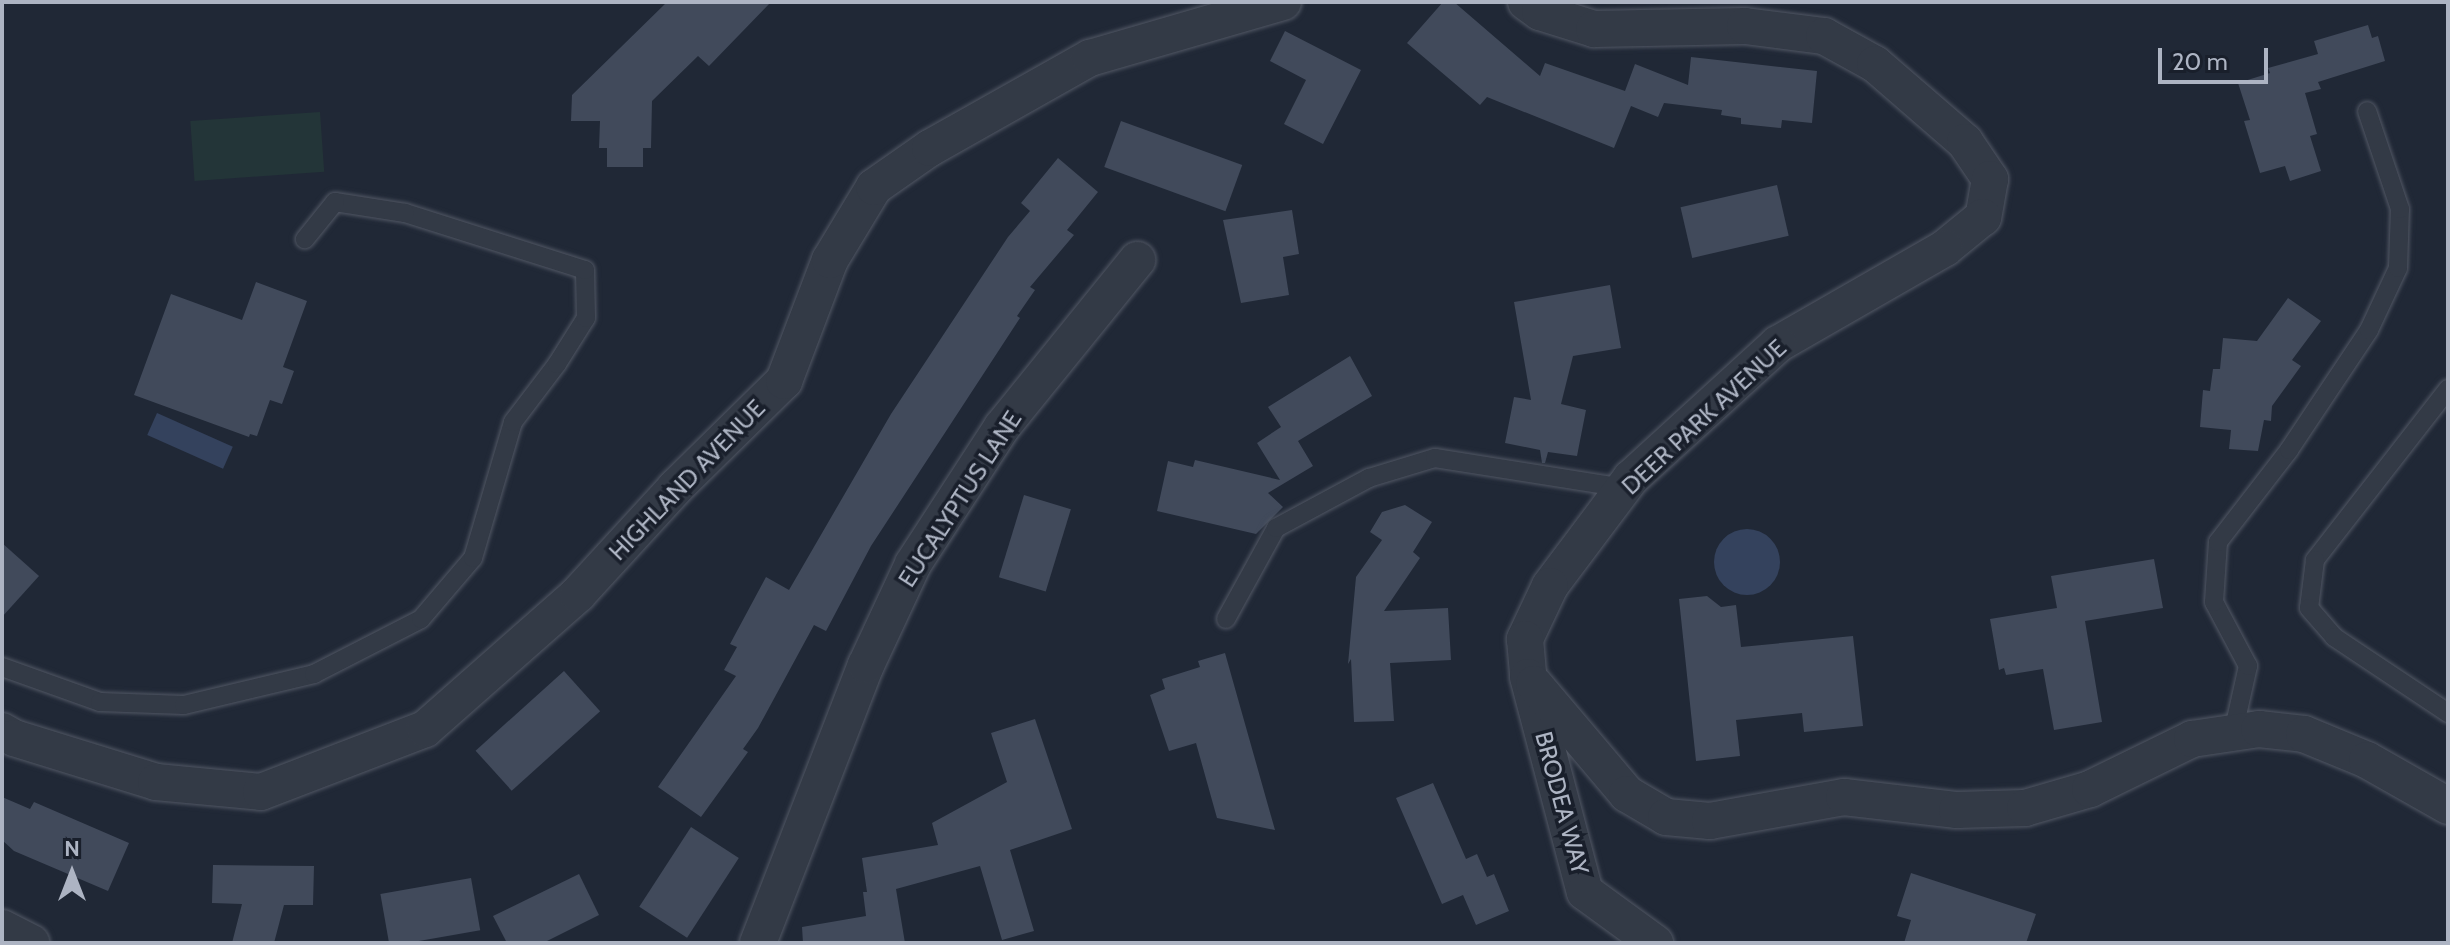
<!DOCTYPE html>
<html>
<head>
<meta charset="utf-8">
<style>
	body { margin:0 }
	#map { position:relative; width:2450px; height:945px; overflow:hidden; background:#202836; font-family:Cabin,sans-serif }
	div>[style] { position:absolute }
	.green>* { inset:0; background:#233538; transform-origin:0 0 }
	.water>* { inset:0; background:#34425d; transform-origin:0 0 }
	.round { border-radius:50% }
	.building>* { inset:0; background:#414a5b; transform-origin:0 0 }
	.roads { filter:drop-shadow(0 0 2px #515764) drop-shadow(0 0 2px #515764) }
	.lane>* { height:18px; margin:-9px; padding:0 9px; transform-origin:9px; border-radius:9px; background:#333a46 }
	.street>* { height:36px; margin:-18px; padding:0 18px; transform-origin:18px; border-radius:18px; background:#333a46 }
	span { translate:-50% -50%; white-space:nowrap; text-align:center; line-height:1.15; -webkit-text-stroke:7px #191f2b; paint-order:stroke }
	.street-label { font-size:24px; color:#adb4c3 }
	.frame { position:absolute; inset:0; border:4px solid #adb4c3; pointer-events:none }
	.north { position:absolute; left:32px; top:833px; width:80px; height:80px; -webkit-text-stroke:6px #191f2b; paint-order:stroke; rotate:0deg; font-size:22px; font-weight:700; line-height:32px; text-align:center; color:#adb4c3 }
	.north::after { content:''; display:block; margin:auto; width:28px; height:36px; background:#adb4c3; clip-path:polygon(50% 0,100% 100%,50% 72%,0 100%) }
	.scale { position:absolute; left:2158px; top:48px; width:110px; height:36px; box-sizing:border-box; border:4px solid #adb4c3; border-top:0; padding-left:10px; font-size:24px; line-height:28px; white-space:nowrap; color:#adb4c3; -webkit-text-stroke:6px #191f2b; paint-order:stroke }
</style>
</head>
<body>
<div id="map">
	<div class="green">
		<div style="left:320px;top:112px;width:60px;height:130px;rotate:86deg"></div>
	</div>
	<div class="water">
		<div style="left:157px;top:413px;width:83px;height:24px;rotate:24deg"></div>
		<div class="round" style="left:1714px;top:529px;width:66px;height:66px"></div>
	</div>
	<div class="building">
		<div style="clip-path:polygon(667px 2px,771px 2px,709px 66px,698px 56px,652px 101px,651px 148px,643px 148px,643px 167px,607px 167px,607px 148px,599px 148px,600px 121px,571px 121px,572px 95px)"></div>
		<div style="clip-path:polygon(1443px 2px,1454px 2px,1540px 76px,1545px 63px,1625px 91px,1635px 64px,1688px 85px,1691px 57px,1817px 71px,1812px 123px,1782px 120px,1781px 128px,1741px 124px,1741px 118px,1721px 115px,1722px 110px,1664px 103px,1658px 117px,1631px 106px,1614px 148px,1487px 97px,1480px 105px,1407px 43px)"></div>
		<div style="clip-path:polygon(2368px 25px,2372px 38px,2378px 36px,2385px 61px,2318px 82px,2321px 89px,2305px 93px,2317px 134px,2310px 136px,2321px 171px,2290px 181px,2285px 166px,2260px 173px,2244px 121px,2250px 120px,2238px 83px,2270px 73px,2268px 68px,2318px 54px,2314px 41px)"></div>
		<div style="clip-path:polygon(1285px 31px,1361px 70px,1323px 144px,1284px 124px,1306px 80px,1270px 61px)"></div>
		<div style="left:1121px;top:121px;width:129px;height:49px;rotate:20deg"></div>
		<div style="clip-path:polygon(1058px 158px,1098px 192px,1067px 230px,1074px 235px,1030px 287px,1035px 290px,1017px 316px,1020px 318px,871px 546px,826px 631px,814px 625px,758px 728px,743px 749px,748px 752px,701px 817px,658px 787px,736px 676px,724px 670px,737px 647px,730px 644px,766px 577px,789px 590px,891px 414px,1008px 237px,1030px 211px,1021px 203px)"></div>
		<div style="left:1777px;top:185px;width:52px;height:99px;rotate:77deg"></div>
		<div style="clip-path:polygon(1292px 210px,1299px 254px,1283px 257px,1289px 295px,1241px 303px,1223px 220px)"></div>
		<div style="clip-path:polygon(256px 282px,307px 301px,283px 367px,294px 371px,282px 404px,270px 400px,257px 436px,250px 434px,249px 437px,134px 395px,171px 294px,242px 320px)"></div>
		<div style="clip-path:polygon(1610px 285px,1621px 348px,1573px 356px,1561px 404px,1586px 410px,1577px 456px,1548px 452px,1545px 463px,1542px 463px,1540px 450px,1505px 443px,1514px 397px,1531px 400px,1514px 302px)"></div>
		<div style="clip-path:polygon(2288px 298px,2321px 321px,2292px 360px,2301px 366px,2272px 406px,2271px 421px,2264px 420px,2258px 451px,2229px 449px,2231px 430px,2200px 427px,2203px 390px,2210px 391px,2213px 369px,2220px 369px,2223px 338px,2257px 341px)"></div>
		<div style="clip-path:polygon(1350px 356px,1372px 396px,1298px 441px,1313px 466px,1268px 493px,1283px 507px,1256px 534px,1157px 511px,1168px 461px,1193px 467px,1195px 460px,1280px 480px,1257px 443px,1281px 427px,1268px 407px)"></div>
		<div style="left:1024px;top:495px;width:49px;height:86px;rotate:17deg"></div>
		<div style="clip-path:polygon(1405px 505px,1432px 522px,1413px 552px,1420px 558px,1384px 611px,1448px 608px,1451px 660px,1390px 663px,1394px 721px,1354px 722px,1351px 659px,1348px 664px,1356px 577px,1382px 540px,1370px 532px,1382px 512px)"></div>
		<div style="clip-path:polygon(2px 543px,39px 576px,2px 617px)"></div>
		<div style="clip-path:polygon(2154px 559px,2163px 608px,2085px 621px,2102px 722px,2054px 730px,2043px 669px,2006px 675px,2004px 668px,1999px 670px,1990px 619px,2057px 608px,2051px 576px)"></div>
		<div style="clip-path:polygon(1707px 596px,1721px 607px,1736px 605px,1741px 647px,1853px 636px,1863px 726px,1804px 732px,1802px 713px,1736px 720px,1740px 756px,1696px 761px,1679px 599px)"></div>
		<div style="clip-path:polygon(1225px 653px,1275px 830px,1217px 818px,1196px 743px,1169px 751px,1150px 695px,1165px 689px,1162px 679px,1200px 667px,1198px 661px)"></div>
		<div style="left:564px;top:671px;width:54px;height:119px;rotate:48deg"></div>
		<div style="clip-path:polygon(1035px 719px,1072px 829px,1010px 850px,1034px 931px,1002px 940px,980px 866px,896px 889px,905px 943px,803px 943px,802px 927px,866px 916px,863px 892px,867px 892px,862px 858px,938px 845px,932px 823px,1007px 782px,991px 733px)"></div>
		<div style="clip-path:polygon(1433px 783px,1466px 859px,1477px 854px,1487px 877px,1494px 874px,1509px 911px,1476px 925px,1463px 895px,1442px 904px,1396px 798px)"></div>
		<div style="clip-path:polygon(2px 797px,30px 809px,34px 802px,129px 843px,108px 891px,14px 851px,2px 840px)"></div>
		<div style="left:691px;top:827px;width:57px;height:95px;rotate:33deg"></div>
		<div style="clip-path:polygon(213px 865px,314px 866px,313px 905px,284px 905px,274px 943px,232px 943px,242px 904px,212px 903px)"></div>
		<div style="clip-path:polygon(1911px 873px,2036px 914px,2026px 943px,1904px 943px,1911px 920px,1897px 916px)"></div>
		<div style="clip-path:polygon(579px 874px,599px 915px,543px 943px,507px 943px,493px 916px)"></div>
		<div style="left:471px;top:878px;width:53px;height:92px;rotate:80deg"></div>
	</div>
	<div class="roads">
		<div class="lane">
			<div style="left:2448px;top:389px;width:217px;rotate:127.9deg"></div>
			<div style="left:2315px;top:560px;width:48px;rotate:97.1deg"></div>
			<div style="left:2309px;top:608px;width:38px;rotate:49deg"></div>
			<div style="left:2334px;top:637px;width:137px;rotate:33.7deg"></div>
			<div style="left:1226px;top:619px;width:104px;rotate:-61.2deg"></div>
			<div style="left:1276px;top:528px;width:106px;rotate:-28.3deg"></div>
			<div style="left:1369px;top:478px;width:69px;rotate:-16.9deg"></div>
			<div style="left:1435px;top:458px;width:191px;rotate:9deg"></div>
			<div style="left:2px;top:667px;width:104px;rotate:19.7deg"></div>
			<div style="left:100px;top:702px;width:84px;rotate:2deg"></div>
			<div style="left:184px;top:705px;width:134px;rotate:-13.4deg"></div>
			<div style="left:314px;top:674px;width:120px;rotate:-27.2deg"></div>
			<div style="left:421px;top:619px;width:80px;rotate:-49.6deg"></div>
			<div style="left:473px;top:558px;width:142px;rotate:-73.6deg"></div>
			<div style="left:513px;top:422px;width:73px;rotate:-52.8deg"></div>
			<div style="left:557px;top:364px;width:54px;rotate:-57.8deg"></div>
			<div style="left:586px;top:318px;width:48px;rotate:-91.2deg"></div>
			<div style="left:585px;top:270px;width:189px;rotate:-162.4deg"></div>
			<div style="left:405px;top:213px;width:71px;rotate:-171.1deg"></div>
			<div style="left:335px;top:202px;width:48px;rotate:129deg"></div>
			<div style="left:2233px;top:733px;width:69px;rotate:-77.4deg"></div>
			<div style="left:2248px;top:666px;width:72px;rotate:-118deg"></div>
			<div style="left:2214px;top:602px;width:60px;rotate:-86.2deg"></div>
			<div style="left:2218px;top:542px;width:116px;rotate:-52.3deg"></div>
			<div style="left:2289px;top:450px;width:144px;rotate:-56.3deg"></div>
			<div style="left:2369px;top:330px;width:68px;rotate:-64.9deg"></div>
			<div style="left:2398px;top:268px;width:59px;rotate:-88.1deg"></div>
			<div style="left:2400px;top:209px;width:103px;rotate:-108.6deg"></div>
		</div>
		<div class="street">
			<div style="left:1526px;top:2px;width:17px;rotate:36deg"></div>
			<div style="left:1540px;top:12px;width:57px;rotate:17.5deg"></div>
			<div style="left:1594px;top:29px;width:151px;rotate:-1.1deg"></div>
			<div style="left:1745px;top:26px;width:80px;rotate:7.2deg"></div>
			<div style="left:1824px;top:36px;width:58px;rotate:28.8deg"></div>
			<div style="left:1875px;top:64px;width:119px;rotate:40.9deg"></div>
			<div style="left:1965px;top:142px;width:45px;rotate:56deg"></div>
			<div style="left:1990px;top:179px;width:39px;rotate:100deg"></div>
			<div style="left:1983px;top:217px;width:49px;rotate:140.8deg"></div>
			<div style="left:1945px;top:248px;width:193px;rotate:150.1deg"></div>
			<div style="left:1778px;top:344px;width:199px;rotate:137.6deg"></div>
			<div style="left:1631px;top:478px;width:135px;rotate:126.9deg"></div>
			<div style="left:1550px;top:586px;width:59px;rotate:115.3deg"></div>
			<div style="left:1525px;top:639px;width:38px;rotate:85deg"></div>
			<div style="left:1528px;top:677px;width:222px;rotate:75.2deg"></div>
			<div style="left:1585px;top:892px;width:87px;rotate:36.1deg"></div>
			<div style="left:1534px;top:684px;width:144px;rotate:49.8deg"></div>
			<div style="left:1627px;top:794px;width:45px;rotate:30.5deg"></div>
			<div style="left:1666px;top:817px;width:44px;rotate:5.2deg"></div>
			<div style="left:1710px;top:821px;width:136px;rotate:-10.2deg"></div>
			<div style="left:1844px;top:797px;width:114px;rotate:6.6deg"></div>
			<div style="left:1957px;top:810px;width:68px;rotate:-1.7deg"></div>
			<div style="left:2025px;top:808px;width:68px;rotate:-16.3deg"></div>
			<div style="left:2090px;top:789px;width:114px;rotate:-26.1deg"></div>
			<div style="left:2192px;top:739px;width:68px;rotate:-8.5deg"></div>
			<div style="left:2259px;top:729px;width:45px;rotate:6.3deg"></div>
			<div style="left:2304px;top:734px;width:68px;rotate:22.4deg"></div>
			<div style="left:2367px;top:760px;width:93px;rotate:29.6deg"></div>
			<div style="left:2px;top:731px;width:14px;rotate:30deg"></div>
			<div style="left:14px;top:738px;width:149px;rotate:17.2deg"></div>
			<div style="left:156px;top:782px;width:105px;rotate:5.4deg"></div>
			<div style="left:261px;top:792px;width:176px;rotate:-21deg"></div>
			<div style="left:425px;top:729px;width:204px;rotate:-41.4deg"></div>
			<div style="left:578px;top:594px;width:144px;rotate:-47.5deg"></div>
			<div style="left:675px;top:488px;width:153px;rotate:-44.5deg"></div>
			<div style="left:784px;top:381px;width:129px;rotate:-69.2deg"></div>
			<div style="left:830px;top:260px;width:85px;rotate:-58.9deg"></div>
			<div style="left:874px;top:187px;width:68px;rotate:-34.9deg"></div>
			<div style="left:930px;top:148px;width:184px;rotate:-29.4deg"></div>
			<div style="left:1090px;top:58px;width:201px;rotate:-16.2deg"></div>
			<div style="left:2px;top:928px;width:33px;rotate:27deg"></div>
			<div style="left:758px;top:943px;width:298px;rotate:-68.8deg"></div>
			<div style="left:866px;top:665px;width:111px;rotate:-65deg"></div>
			<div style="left:913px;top:564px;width:163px;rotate:-57deg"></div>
			<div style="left:1002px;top:427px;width:215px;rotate:-51deg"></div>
		</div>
	</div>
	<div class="street-label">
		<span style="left:1704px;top:417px;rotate:-43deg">DEER PARK AVENUE</span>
		<span style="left:687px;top:480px;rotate:-46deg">HIGHLAND AVENUE</span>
		<span style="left:960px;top:499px;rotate:-57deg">EUCALYPTUS LANE</span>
		<span style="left:1562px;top:803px;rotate:75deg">BRODEA WAY</span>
	</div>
	<div class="frame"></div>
	<div class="north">N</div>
	<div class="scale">20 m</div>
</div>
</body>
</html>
